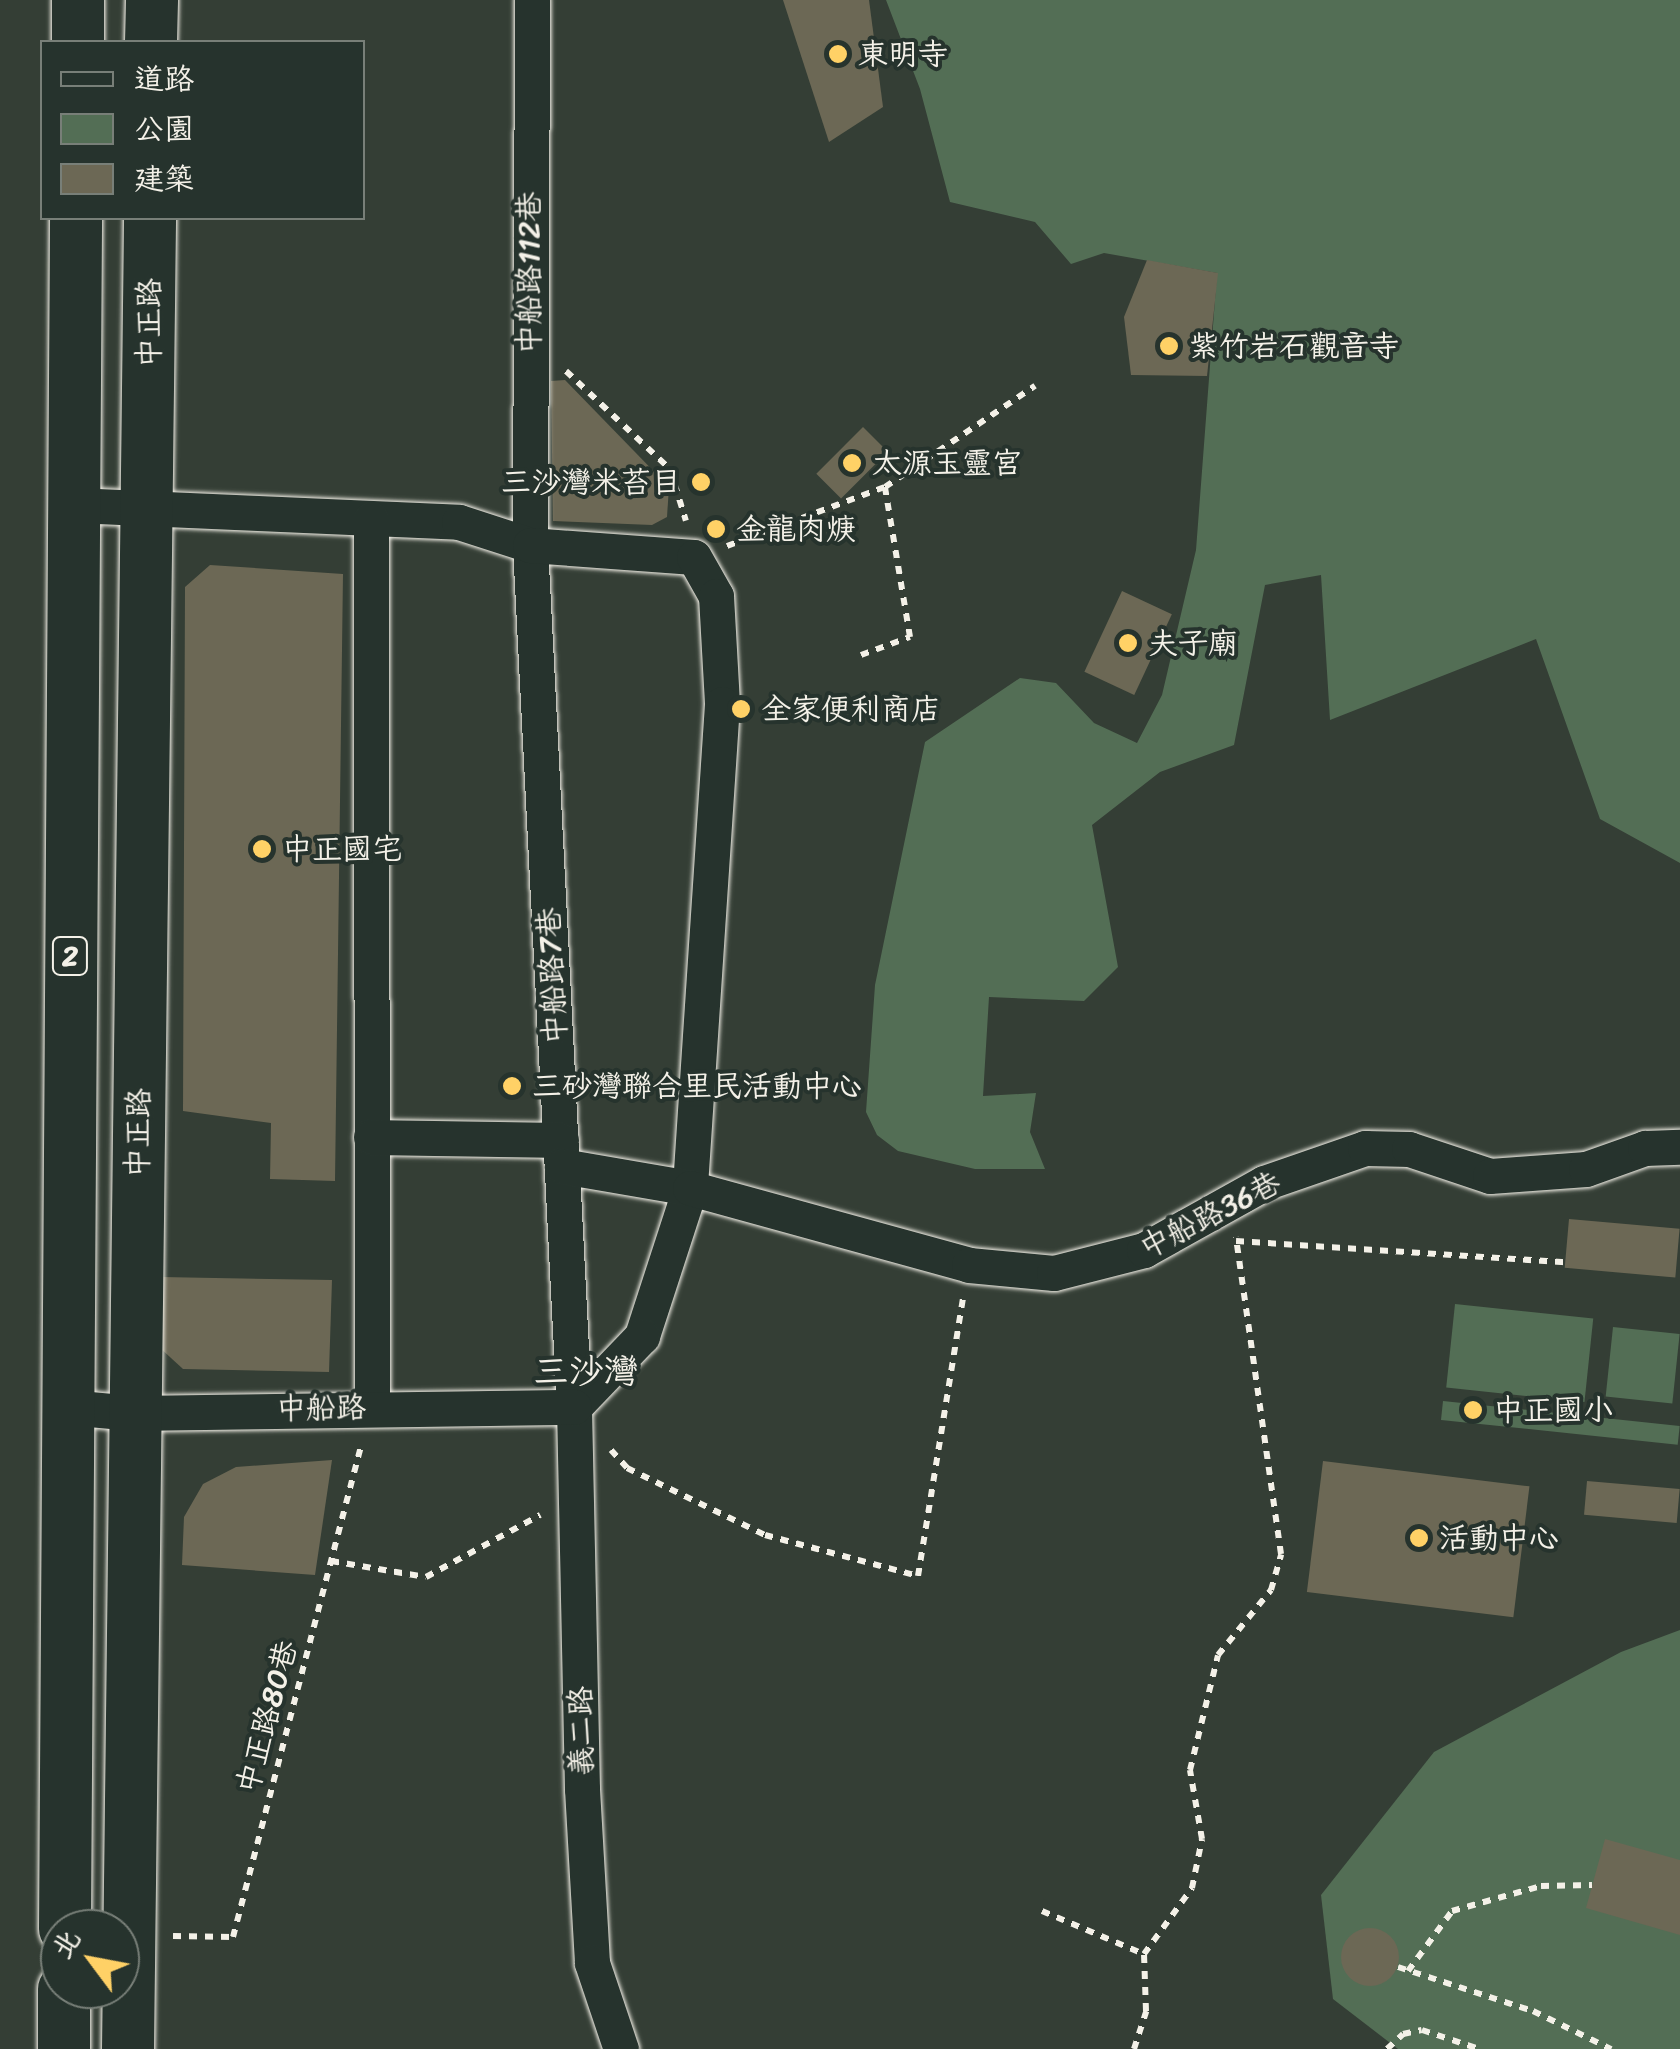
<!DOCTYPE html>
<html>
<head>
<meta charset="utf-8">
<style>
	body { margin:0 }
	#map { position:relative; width:1680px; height:2049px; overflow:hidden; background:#343e35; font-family:Sriracha,"LXGW WenKai TC",sans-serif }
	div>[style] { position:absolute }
	.green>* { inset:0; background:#536e55; transform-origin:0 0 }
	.building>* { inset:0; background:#6c6855; transform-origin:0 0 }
	.round { border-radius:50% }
	.path>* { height:6px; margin-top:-3px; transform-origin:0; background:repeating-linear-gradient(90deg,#f4f1e8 0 8px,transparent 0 16px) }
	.roads { filter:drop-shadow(0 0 2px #f4f1e8) drop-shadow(0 0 2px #f4f1e8) }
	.minor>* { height:35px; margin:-17.5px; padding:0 17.5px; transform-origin:17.5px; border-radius:17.5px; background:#26332d }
	.primary>* { height:52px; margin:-26px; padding:0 26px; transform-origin:26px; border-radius:26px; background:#26332d }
	.dots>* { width:28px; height:28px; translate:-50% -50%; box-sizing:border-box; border:5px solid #26332d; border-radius:50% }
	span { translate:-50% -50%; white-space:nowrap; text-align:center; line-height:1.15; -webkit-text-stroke:8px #26332d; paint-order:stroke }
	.shield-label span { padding:2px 8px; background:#26332d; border:2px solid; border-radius:8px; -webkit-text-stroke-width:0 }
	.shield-label { font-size:28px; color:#f4f1e8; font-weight:700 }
	.poi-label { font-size:30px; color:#f4f1e8 }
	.left { translate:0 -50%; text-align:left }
	.right { translate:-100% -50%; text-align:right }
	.street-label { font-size:30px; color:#f4f1e8 }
	.quarter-label { font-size:35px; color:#f4f1e8 }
	.legend { position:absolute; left:40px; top:40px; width:325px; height:180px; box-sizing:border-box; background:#26332d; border:2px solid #787f78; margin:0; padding:12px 18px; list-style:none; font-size:30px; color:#f4f1e8 }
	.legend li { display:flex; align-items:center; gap:20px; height:50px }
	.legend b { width:50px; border:2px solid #787f78 }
	.north { position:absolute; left:40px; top:1909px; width:100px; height:100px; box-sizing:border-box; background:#26332d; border:2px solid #787f78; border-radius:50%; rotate:302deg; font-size:28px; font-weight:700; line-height:40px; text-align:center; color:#f4f1e8 }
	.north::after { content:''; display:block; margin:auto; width:35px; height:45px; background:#ffd166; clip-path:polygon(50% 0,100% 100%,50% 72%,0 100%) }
</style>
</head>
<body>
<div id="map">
	<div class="green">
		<div style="clip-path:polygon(886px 0,1680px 0,1680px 863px,1600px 819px,1536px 639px,1330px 720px,1321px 575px,1265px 585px,1234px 745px,1160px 772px,1092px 825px,1118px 967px,1084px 1001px,989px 997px,983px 1096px,1036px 1093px,1030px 1132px,1045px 1169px,975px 1169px,898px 1151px,877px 1135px,866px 1112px,875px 985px,925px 742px,1020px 678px,1056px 683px,1094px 723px,1137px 743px,1162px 695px,1196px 550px,1217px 273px,1104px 253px,1071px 264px,1035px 222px,950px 202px,920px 89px)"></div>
		<div style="left:1455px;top:1304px;width:139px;height:84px;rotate:6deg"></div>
		<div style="left:1613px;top:1327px;width:67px;height:70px;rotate:6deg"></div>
		<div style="left:1443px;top:1401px;width:238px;height:19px;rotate:6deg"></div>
		<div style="clip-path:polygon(1680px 1630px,1680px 2049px,1398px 2049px,1333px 1999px,1321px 1895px,1434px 1752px,1621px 1652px)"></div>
	</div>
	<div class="building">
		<div style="clip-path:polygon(783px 0,869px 0,883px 107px,829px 142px)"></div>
		<div style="clip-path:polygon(1147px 260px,1218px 273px,1207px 376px,1131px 375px,1124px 317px)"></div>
		<div style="clip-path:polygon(565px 380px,669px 487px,667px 517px,652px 525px,553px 521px,551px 381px)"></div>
		<div style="left:863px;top:427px;width:35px;height:66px;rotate:45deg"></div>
		<div style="clip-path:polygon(210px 565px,343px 574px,335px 1181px,270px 1179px,271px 1123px,183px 1111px,185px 587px)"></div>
		<div style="left:1122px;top:591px;width:55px;height:89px;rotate:25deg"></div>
		<div style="left:1569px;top:1219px;width:111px;height:49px;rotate:5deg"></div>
		<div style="clip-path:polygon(161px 1277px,332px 1280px,329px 1372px,183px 1369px,159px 1347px)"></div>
		<div style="clip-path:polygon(332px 1460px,315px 1575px,182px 1565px,184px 1517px,203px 1484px,236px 1467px)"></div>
		<div style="left:1323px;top:1461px;width:208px;height:132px;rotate:7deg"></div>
		<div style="left:1587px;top:1481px;width:93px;height:34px;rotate:5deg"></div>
		<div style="clip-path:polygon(1605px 1839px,1680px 1860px,1680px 1935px,1586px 1908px)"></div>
		<div class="round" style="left:1341px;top:1928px;width:58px;height:58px"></div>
	</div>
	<div class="path">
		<div style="left:566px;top:371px;width:143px;rotate:43.3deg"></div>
		<div style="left:670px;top:469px;width:54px;rotate:72.9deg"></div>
		<div style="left:727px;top:546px;width:169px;rotate:-20.5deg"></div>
		<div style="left:885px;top:487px;width:181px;rotate:-34deg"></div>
		<div style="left:861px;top:655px;width:52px;rotate:-20.2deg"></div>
		<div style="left:910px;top:637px;width:152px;rotate:-99.5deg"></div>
		<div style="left:1236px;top:1241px;width:330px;rotate:3.7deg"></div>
		<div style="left:611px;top:1450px;width:24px;rotate:48deg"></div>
		<div style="left:627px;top:1468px;width:153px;rotate:25.9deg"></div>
		<div style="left:765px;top:1535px;width:158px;rotate:15deg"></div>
		<div style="left:918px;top:1576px;width:281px;rotate:-80.8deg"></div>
		<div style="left:331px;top:1561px;width:96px;rotate:9.6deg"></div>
		<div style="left:426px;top:1577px;width:130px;rotate:-28.5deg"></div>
		<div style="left:1042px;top:1911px;width:111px;rotate:22.9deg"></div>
		<div style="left:173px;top:1936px;width:60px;rotate:1deg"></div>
		<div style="left:233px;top:1937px;width:507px;rotate:-75.39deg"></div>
		<div style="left:1398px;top:1967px;width:142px;rotate:18.1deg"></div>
		<div style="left:1533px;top:2011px;width:87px;rotate:26deg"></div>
		<div style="left:1408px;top:1971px;width:74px;rotate:-53.7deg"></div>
		<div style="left:1452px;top:1911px;width:92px;rotate:-15.7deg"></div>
		<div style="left:1541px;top:1886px;width:51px;rotate:-1.1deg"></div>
		<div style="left:1134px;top:2049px;width:40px;rotate:-72deg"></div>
		<div style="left:1146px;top:2011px;width:57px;rotate:-92deg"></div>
		<div style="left:1144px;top:1954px;width:82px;rotate:-54deg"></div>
		<div style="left:1192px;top:1888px;width:50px;rotate:-78.5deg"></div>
		<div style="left:1202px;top:1839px;width:70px;rotate:-99.9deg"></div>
		<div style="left:1190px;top:1770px;width:118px;rotate:-76.3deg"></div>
		<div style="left:1218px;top:1655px;width:84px;rotate:-50.8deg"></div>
		<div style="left:1271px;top:1590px;width:37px;rotate:-74deg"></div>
		<div style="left:1281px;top:1554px;width:320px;rotate:-98.1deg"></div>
		<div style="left:1387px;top:2049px;width:22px;rotate:-43deg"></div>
		<div style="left:1403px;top:2034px;width:19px;rotate:-12deg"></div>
		<div style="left:1422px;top:2030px;width:60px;rotate:18.4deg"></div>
	</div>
	<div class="roads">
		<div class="minor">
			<div style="left:532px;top:0;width:545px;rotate:90.21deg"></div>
			<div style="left:530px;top:545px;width:863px;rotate:87.08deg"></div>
			<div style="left:574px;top:1407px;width:382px;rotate:88.8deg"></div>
			<div style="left:582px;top:1789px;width:174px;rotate:86.7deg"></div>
			<div style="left:592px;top:1963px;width:91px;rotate:71.4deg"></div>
			<div style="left:74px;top:505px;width:385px;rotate:2.5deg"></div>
			<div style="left:459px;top:522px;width:75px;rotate:17.9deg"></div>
			<div style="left:530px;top:545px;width:164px;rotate:4.2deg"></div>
			<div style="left:694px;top:557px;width:45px;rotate:60.6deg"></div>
			<div style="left:716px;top:596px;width:108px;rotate:86.8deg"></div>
			<div style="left:722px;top:704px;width:485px;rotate:93.8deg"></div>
			<div style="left:690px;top:1188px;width:156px;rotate:108deg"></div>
			<div style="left:642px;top:1336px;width:98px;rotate:133.8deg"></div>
			<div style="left:371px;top:519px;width:887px;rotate:89.94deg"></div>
			<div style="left:371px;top:1137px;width:190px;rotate:0.9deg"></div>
			<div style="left:562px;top:1166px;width:130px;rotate:9.8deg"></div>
			<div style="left:690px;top:1188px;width:289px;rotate:15.4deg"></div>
			<div style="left:969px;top:1265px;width:85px;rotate:5.4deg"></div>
			<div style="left:1054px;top:1273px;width:93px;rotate:-14.3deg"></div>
			<div style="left:1144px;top:1250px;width:137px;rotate:-29.2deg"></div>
			<div style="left:1264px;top:1183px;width:107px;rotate:-19.1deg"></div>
			<div style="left:1365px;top:1148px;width:44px;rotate:1.3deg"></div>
			<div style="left:1409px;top:1149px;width:85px;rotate:18.4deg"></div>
			<div style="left:1490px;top:1176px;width:96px;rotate:-4.2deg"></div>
			<div style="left:1586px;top:1169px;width:63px;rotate:-19.6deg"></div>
			<div style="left:1645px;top:1148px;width:35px;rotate:-2deg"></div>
			<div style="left:68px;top:1407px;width:65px;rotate:5.3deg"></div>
			<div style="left:133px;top:1413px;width:441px;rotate:-0.8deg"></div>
		</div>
		<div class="primary">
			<div style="left:78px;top:42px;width:42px;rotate:-90deg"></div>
			<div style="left:151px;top:42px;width:42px;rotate:-88.6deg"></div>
			<div style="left:65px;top:1929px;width:1711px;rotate:-89.63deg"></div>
			<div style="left:64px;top:2049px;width:60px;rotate:-90deg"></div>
			<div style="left:128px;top:2049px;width:1831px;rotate:-89.31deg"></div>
		</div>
	</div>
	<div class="dots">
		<div style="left:838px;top:54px;background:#ffd166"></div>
		<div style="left:1169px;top:346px;background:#ffd166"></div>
		<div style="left:852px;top:463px;background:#ffd166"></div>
		<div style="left:701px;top:482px;background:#ffd166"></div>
		<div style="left:716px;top:529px;background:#ffd166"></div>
		<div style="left:1128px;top:643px;background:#ffd166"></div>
		<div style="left:741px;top:709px;background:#ffd166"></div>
		<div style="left:262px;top:849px;background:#ffd166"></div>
		<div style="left:512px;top:1086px;background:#ffd166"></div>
		<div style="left:1473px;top:1410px;background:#ffd166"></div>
		<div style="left:1419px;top:1538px;background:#ffd166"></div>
	</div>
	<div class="shield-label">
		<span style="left:70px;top:956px">2</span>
	</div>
	<div class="poi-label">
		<span class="left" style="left:858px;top:54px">東明寺</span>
		<span class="left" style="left:1189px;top:346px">紫竹岩石觀音寺</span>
		<span class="left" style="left:872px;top:463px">太源玉靈宮</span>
		<span class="right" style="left:681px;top:482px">三沙灣米苔目</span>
		<span class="left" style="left:736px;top:529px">金龍肉焿</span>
		<span class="left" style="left:1148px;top:643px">夫子廟</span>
		<span class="left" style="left:761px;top:709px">全家便利商店</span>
		<span class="left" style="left:282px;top:849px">中正國宅</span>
		<span class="left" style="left:532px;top:1086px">三砂灣聯合里民活動中心</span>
		<span class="left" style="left:1493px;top:1410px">中正國小</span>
		<span class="left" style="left:1439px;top:1538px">活動中心</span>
	</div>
	<div class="street-label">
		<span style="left:529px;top:273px;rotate:-90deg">中船路112巷</span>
		<span style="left:149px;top:323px;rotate:-90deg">中正路</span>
		<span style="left:552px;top:976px;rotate:-93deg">中船路7巷</span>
		<span style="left:138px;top:1133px;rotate:-89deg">中正路</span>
		<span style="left:1210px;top:1215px;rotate:-27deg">中船路36巷</span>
		<span style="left:321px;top:1408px;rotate:-1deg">中船路</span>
		<span style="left:267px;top:1717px;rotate:-75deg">中正路80巷</span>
		<span style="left:581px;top:1731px;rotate:-91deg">義二路</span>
	</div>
	<div class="quarter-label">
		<span style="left:586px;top:1371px">三沙灣</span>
	</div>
	<ul class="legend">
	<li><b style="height:12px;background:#26332d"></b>道路</li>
	<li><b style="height:28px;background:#536e55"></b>公園</li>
	<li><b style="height:28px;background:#6c6855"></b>建築</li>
	</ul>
	<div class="north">北</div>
</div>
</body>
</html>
